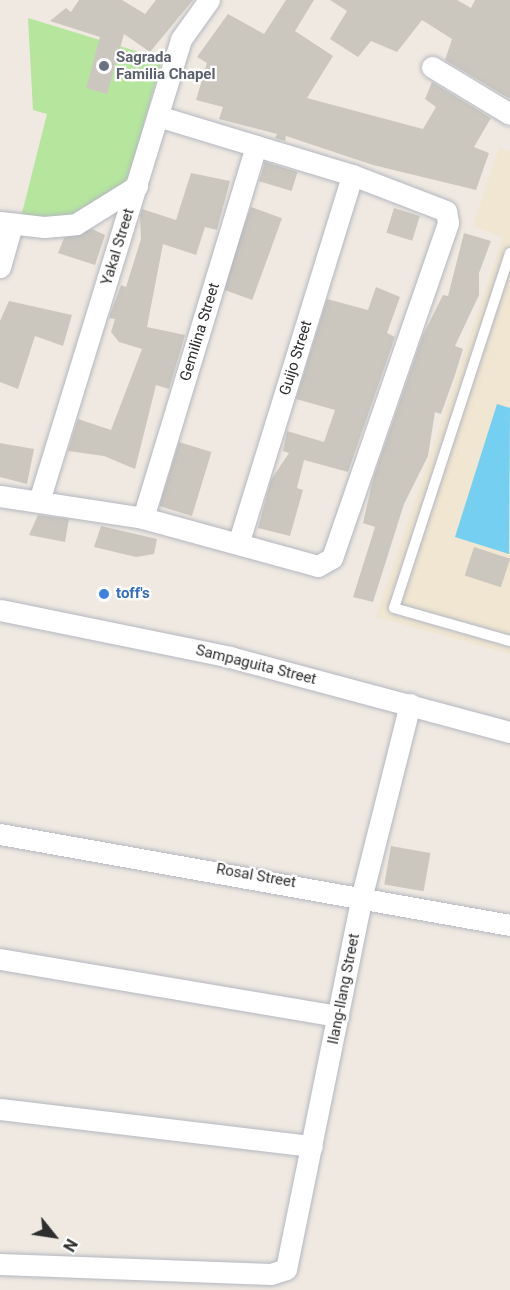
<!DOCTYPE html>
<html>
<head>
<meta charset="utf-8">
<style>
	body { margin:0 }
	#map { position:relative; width:510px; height:1290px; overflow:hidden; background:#efe9e1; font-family:Roboto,sans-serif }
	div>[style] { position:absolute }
	.education>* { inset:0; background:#f0e6d1 }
	.green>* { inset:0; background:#b6e59e }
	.water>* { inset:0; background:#75cff0 }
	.building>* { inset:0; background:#cbc7bf; transform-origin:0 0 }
	.roads { filter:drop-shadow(0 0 2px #b4b7c1) drop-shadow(0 0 2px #b4b7c1) }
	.service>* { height:10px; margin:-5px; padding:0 5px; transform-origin:5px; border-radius:5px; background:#fff }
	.minor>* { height:21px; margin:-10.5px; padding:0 10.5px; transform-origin:10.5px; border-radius:10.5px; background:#fff }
	.dots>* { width:16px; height:16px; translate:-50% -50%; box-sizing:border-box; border:3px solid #fff; border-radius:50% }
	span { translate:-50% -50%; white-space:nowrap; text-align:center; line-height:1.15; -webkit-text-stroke:4.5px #fff; paint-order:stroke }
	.worship-label { font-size:15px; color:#5b616d; font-weight:700 }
	.left { translate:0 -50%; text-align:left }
	.street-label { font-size:15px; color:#2e2e2e }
	.shop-label { font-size:15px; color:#366cbe; font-weight:700 }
	.north { position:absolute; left:24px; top:1206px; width:60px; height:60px; -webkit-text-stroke:4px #fff; paint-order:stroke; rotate:120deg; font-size:16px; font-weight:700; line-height:24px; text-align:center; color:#2e2e2e }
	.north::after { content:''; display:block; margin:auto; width:21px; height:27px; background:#2e2e2e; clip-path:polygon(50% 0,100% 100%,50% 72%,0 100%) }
</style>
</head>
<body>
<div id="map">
	<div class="education">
		<div style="clip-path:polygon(499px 148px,510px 152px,510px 654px,376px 617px,503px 237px,473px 226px)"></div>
	</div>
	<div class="green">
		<div style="clip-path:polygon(28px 18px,162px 59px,130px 174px,120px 188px,69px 217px,20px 221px,47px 114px,33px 110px)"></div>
	</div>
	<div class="water">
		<div style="clip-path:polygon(497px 404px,510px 408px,509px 554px,455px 537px)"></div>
	</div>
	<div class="building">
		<div style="clip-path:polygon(79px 0,122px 0,145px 14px,156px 0,193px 0,150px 52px,124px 34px,107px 94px,86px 88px,100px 37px,50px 21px,66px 8px,71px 12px)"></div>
		<div style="clip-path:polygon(286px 0,314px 0,295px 31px,333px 56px,307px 98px,423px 129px,436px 107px,425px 99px,432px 82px,491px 118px,474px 147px,489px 153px,476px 190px,373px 165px,286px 136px,285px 141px,275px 138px,277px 134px,219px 119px,223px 107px,196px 100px,207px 63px,197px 57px,228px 14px,264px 34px)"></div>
		<div style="clip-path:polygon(330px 0,457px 0,471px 8px,475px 0,510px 0,510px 99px,445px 60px,452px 39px,422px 20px,397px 52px,371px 41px,358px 57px,330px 39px,347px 11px)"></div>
		<div style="left:265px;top:162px;width:34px;height:20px;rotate:17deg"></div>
		<div style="clip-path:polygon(191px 173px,230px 181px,217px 230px,205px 227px,196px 255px,163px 244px,147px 327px,185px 335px,169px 389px,156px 385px,135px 469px,104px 456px,68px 451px,78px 419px,111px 430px,142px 349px,119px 342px,111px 332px,115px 319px,109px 318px,121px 285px,126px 287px,141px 239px,140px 216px,142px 209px,176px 220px)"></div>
		<div style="left:251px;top:207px;width:33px;height:87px;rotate:20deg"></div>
		<div style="left:394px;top:208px;width:27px;height:26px;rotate:17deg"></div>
		<div style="clip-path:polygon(92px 229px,105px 235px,95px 265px,58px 253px,64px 238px)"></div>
		<div style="clip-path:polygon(464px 233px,491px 241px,479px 273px,479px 295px,455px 346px,463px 349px,455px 375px,441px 414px,435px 412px,428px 456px,404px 504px,373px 602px,353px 597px,375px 527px,363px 523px,373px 479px,423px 335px,443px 295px,448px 296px)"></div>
		<div style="clip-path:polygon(376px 287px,400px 297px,387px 333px,395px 337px,348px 472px,304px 460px,297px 488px,303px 490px,290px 536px,258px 528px,271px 480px,289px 453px,283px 451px,287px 431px,324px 442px,335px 410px,296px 399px,327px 299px,368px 310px)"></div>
		<div style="clip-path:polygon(9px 301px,72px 315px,63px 346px,35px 336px,18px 389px,0 382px,0 321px)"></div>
		<div style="left:179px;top:442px;width:34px;height:67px;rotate:17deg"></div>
		<div style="clip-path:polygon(0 443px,34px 449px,27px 484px,0 477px)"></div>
		<div style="clip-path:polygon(38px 515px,69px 519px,65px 542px,29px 535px)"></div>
		<div style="clip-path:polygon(101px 526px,157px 539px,154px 554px,136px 557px,94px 547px)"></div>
		<div style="left:474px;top:547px;width:38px;height:30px;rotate:18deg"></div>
		<div style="left:391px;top:846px;width:40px;height:39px;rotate:10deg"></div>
	</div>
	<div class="roads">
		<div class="service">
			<div style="left:510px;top:253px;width:373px;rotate:108.1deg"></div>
			<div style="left:394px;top:608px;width:121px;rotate:15.9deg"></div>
		</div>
		<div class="minor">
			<div style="left:432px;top:67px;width:91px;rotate:31.1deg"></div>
			<div style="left:0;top:222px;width:44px;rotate:6.5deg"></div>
			<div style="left:44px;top:227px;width:32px;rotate:-5deg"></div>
			<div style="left:76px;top:224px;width:72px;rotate:-31.9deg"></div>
			<div style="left:0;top:267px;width:44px;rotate:-74.1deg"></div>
			<div style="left:0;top:496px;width:145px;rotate:8.7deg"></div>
			<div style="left:143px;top:518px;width:181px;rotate:15.3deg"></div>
			<div style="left:318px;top:566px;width:16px;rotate:-30deg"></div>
			<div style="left:332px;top:558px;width:355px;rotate:-70.9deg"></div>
			<div style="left:448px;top:223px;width:12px;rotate:-99deg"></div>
			<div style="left:446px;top:211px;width:101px;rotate:-159deg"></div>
			<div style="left:352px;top:175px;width:203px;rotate:-163.1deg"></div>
			<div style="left:39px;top:501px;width:483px;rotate:-72.9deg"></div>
			<div style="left:181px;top:39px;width:48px;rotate:-54.3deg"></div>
			<div style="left:143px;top:518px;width:389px;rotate:-73.1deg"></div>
			<div style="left:239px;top:541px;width:383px;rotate:-72.8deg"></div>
			<div style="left:0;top:610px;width:235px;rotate:11.5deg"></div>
			<div style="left:230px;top:657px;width:290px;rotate:15deg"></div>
			<div style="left:0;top:834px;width:518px;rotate:10.12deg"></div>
			<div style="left:0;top:959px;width:343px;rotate:9.6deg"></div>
			<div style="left:0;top:1109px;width:314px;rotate:6.8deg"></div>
			<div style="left:0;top:1264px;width:271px;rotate:2.1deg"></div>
			<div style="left:271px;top:1274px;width:16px;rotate:-18deg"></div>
			<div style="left:286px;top:1269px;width:382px;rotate:-78.5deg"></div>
			<div style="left:362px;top:895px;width:197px;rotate:-75.9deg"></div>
		</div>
	</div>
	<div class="dots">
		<div style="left:104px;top:66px;background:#6b7280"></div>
		<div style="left:104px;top:594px;background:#3f7fe0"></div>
	</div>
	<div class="worship-label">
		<span class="left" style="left:116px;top:66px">Sagrada<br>Familia Chapel</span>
	</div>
	<div class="street-label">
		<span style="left:118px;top:247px;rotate:-73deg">Yakal Street</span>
		<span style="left:200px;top:332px;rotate:-73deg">Gemilina Street</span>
		<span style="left:296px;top:358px;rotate:-73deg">Guijo Street</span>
		<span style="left:256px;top:665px;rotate:14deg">Sampaguita Street</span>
		<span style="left:256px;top:876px;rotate:10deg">Rosal Street</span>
		<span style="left:344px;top:989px;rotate:-79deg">Ilang-Ilang Street</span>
	</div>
	<div class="shop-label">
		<span class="left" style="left:116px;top:594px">toff's</span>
	</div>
	<div class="north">N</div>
</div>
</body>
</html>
